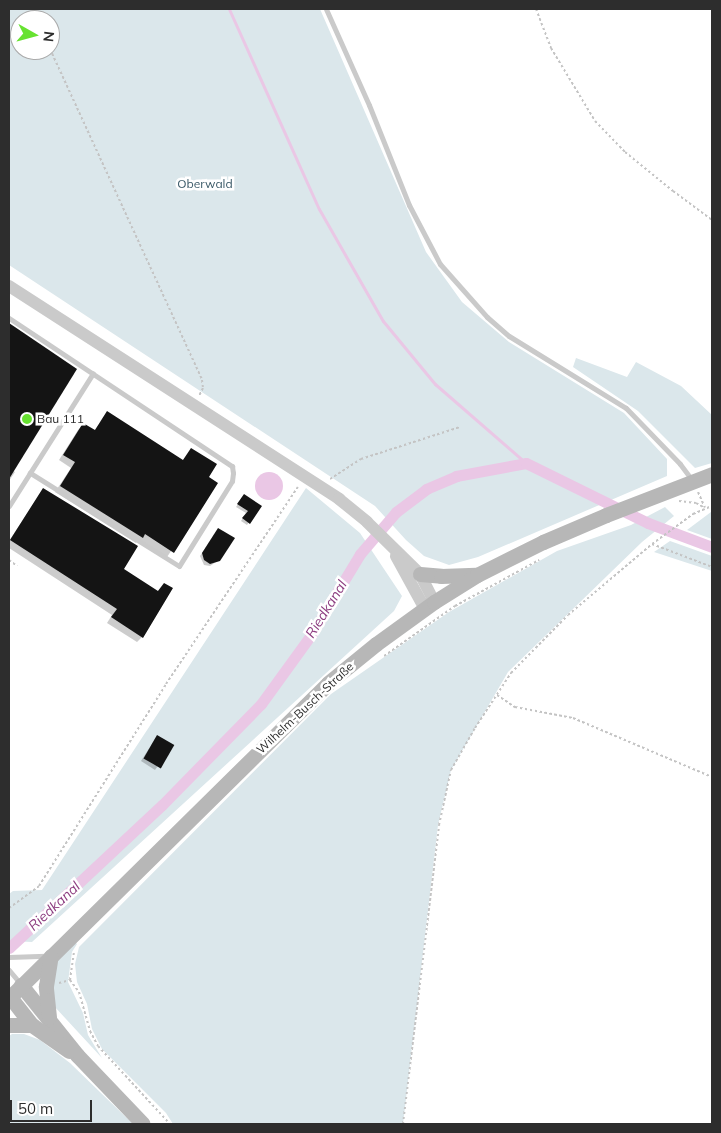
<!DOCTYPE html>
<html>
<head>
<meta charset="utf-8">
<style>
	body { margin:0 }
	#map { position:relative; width:721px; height:1133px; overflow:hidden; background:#fff; font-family:Mulish,sans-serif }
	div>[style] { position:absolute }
	.green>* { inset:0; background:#dbe7eb }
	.water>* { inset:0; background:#eac7e5 }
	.round { border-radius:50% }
	.shadow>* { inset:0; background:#0003 }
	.stream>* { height:3px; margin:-1.5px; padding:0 1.5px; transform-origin:1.5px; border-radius:1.5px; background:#eac7e5 }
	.canal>* { height:11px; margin:-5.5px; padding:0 5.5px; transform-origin:5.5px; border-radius:5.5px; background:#eac7e5 }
	.building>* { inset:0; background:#141414; transform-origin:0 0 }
	.path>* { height:2px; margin-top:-1px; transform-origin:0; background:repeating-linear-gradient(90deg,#c4c4c4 0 2.5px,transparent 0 5px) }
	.service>* { height:5px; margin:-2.5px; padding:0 2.5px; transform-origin:2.5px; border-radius:2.5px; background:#cacaca }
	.tertiary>* { height:12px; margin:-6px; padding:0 6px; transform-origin:6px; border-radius:6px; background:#cacaca }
	.secondary>* { height:15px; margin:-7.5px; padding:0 7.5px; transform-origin:7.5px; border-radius:7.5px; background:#b7b7b7 }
	.dots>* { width:14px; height:14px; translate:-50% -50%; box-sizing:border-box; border:2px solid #fff; border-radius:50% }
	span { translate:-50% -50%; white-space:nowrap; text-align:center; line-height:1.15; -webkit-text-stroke:5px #fff; paint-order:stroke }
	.park-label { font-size:12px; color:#3b5a68 }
	.poi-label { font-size:12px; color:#2d2d2d }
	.left { translate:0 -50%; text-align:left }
	.street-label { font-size:12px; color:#2d2d2d }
	.water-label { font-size:14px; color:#8d3d80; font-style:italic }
	.frame { position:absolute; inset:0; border:10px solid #2d2d2d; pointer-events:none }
	.north { position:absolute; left:10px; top:10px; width:50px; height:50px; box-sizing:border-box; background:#fff; border:1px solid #ababab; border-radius:50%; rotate:97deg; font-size:14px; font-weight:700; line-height:20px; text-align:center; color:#2d2d2d }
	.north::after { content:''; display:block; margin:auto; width:18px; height:22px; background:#67e231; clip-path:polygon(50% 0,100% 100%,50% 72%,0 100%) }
	.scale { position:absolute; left:10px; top:1100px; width:82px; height:22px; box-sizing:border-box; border:2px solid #2d2d2d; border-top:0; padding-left:6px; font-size:15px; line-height:18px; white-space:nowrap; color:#2d2d2d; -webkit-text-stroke:4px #fff; paint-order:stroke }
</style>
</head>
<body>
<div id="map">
	<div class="green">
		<div style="clip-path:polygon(evenodd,9px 9px,320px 9px,426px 252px,462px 302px,509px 342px,624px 413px,667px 459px,667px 476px,478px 557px,449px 565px,424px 556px,406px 540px,375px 506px,9px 265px,9px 9px,20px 20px,50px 20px,50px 50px,20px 50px,20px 20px)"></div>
		<div style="clip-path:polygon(576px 358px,627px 377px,636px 362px,681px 386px,712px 415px,712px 463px,695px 468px,638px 411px,573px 367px)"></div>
		<div style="clip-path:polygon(306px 488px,360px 533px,402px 596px,394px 611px,32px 942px,9px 941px,9px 894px,13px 891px,42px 890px)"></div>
		<div style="clip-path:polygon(665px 507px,674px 516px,642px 542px,508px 672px,451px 770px,438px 825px,403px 1124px,173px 1124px,166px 1113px,102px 1049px,92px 1029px,87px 1004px,77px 982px,75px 964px,79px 947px,331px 694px,449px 612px,557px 551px,631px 525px)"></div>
		<div style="clip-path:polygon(712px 511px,712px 539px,687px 530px,711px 512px)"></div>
		<div style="clip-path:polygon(670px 541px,712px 556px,712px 571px,654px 552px)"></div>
		<div style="clip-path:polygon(75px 942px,77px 944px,72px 952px,68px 982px,83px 1013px,88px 1035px,102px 1058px,54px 1006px,49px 984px,57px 961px)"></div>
		<div style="clip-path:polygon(12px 1034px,24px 1034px,40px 1040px,70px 1063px,133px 1124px,9px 1124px,9px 1036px)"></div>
	</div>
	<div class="water">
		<div class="round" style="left:255px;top:472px;width:28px;height:28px"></div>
	</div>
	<div class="shadow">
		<div style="clip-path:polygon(9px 325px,76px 369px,12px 470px,15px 472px,9px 481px)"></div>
		<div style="clip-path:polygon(108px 413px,182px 461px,192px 449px,208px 477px,217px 483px,167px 557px,139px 539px,136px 543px,55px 492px,71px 468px,59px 460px,78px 430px,84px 424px,94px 431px)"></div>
		<div style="clip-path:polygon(43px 489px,122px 570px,157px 592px,164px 584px,142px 637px,137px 642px,107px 623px,112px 615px,9px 548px,9px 541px)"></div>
		<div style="clip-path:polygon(242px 498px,260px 506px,247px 525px,241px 521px,246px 513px,236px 507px)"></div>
		<div style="clip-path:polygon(216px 532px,219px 560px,210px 566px,204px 565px,200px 556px)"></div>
		<div style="clip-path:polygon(155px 739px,172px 746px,155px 770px,141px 761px)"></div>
	</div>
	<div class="stream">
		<div style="left:229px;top:9px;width:219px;rotate:65.8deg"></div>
		<div style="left:319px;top:209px;width:129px;rotate:60.3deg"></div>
		<div style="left:383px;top:321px;width:82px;rotate:50.5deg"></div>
		<div style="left:435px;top:384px;width:121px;rotate:41deg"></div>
	</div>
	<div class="canal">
		<div style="left:9px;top:948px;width:209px;rotate:-43.1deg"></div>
		<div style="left:162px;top:805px;width:141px;rotate:-45.6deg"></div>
		<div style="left:261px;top:704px;width:85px;rotate:-54.1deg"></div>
		<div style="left:311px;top:635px;width:95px;rotate:-58.8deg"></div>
		<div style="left:360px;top:554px;width:55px;rotate:-49.4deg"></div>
		<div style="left:396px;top:512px;width:38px;rotate:-37deg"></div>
		<div style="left:426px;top:489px;width:33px;rotate:-23deg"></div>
		<div style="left:456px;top:476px;width:71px;rotate:-10.5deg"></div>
		<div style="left:526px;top:463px;width:136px;rotate:26.2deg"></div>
		<div style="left:648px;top:523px;width:68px;rotate:20.6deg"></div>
	</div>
	<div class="building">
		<div style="clip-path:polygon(9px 323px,77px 369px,9px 479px)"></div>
		<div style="clip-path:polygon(107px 411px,183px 460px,191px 448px,217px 464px,209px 477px,218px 483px,174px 553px,145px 534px,143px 538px,60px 486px,75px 462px,63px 455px,83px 423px,95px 430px)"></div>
		<div style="clip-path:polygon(43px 488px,138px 546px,124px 569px,158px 591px,164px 583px,173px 588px,143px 638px,111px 617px,117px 609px,10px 540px)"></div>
		<div style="clip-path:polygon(244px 494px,262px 506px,250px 524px,242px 518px,248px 511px,237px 504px)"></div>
		<div style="clip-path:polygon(218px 528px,235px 538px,220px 561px,210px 564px,204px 560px,202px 553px)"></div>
		<div style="left:157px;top:735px;width:20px;height:27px;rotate:30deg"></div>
	</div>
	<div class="path">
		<div style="left:32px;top:9px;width:12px;rotate:66deg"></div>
		<div style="left:536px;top:9px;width:42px;rotate:69deg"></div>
		<div style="left:551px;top:48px;width:85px;rotate:58.9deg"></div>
		<div style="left:595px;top:121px;width:43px;rotate:45.9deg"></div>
		<div style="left:625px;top:152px;width:62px;rotate:39.1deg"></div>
		<div style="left:673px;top:191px;width:49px;rotate:36.6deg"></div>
		<div style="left:50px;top:49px;width:364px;rotate:65.3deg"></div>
		<div style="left:202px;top:380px;width:8px;rotate:83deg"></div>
		<div style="left:203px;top:388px;width:9px;rotate:117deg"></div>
		<div style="left:330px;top:479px;width:37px;rotate:-33deg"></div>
		<div style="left:361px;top:459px;width:104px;rotate:-17.9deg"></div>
		<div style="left:698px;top:492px;width:17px;rotate:66deg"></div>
		<div style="left:679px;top:501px;width:17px;rotate:7deg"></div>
		<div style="left:696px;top:503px;width:10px;rotate:29deg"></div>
		<div style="left:652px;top:544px;width:64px;rotate:21deg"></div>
		<div style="left:9px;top:560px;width:10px;rotate:37deg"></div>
		<div style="left:384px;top:656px;width:87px;rotate:-35.2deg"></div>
		<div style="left:455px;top:606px;width:96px;rotate:-28.7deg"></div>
		<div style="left:497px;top:695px;width:22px;rotate:34deg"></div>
		<div style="left:515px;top:707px;width:59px;rotate:10.7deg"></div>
		<div style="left:573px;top:718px;width:151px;rotate:23deg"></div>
		<div style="left:9px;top:908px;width:37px;rotate:-36deg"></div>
		<div style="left:39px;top:886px;width:239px;rotate:-57.8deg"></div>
		<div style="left:166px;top:684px;width:237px;rotate:-56.2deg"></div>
		<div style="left:70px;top:980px;width:15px;rotate:53deg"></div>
		<div style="left:79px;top:992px;width:41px;rotate:74.2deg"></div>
		<div style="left:90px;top:1031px;width:17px;rotate:62deg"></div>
		<div style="left:98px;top:1046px;width:106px;rotate:47.3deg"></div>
		<div style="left:59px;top:983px;width:11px;rotate:-15deg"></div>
		<div style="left:70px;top:980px;width:28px;rotate:-82deg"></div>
		<div style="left:403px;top:1124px;width:301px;rotate:-83.1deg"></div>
		<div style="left:439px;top:825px;width:56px;rotate:-77.7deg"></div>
		<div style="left:451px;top:770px;width:48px;rotate:-60.3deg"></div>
		<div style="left:475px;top:728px;width:66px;rotate:-56.8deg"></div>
		<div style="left:511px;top:673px;width:81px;rotate:-45.5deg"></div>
		<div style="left:568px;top:615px;width:110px;rotate:-40.2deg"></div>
		<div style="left:652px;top:544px;width:51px;rotate:-36.2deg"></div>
		<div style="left:693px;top:514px;width:21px;rotate:-23deg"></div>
	</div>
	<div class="service">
		<div style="left:326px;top:9px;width:105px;rotate:65.9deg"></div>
		<div style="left:369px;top:105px;width:108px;rotate:68.2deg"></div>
		<div style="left:409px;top:205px;width:67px;rotate:62.3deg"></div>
		<div style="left:440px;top:264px;width:71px;rotate:48.4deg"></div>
		<div style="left:487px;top:317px;width:29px;rotate:41deg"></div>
		<div style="left:509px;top:336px;width:137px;rotate:31.6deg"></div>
		<div style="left:626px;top:408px;width:78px;rotate:46deg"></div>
		<div style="left:680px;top:464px;width:20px;rotate:53deg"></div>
		<div style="left:9px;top:318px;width:268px;rotate:33.6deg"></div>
		<div style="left:232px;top:466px;width:7px;rotate:82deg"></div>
		<div style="left:233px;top:473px;width:8px;rotate:97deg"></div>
		<div style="left:232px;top:481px;width:100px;rotate:121.9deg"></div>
		<div style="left:179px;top:566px;width:176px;rotate:-148deg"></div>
		<div style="left:9px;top:506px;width:157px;rotate:-57.7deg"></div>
		<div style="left:9px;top:957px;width:37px;rotate:-2deg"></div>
		<div style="left:9px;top:970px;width:17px;rotate:50deg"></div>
	</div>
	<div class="tertiary">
		<div style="left:9px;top:286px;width:393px;rotate:32.8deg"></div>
		<div style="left:339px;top:499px;width:36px;rotate:39deg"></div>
		<div style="left:367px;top:522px;width:74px;rotate:44.5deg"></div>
		<div style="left:420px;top:574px;width:31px;rotate:63deg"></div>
		<div style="left:396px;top:556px;width:60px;rotate:61.3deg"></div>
	</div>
	<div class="secondary">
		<div style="left:420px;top:574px;width:21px;rotate:5deg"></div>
		<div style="left:441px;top:576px;width:35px;rotate:-2deg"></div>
		<div style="left:21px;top:985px;width:90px;rotate:51.3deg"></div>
		<div style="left:77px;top:1055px;width:95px;rotate:46.3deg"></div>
		<div style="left:10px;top:997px;width:36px;rotate:52deg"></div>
		<div style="left:32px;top:1025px;width:45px;rotate:35.1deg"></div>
		<div style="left:9px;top:998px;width:448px;rotate:-44.6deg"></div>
		<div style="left:328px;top:683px;width:62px;rotate:-39.1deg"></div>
		<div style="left:376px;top:644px;width:72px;rotate:-35.9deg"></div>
		<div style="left:434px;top:602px;width:51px;rotate:-32.1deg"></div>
		<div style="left:477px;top:575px;width:74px;rotate:-26.6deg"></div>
		<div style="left:543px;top:542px;width:69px;rotate:-23.2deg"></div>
		<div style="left:606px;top:515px;width:114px;rotate:-21.1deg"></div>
		<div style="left:49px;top:1017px;width:31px;rotate:-96deg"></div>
		<div style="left:46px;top:986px;width:30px;rotate:-81deg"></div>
		<div style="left:9px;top:1025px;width:23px"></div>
	</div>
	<div class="dots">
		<div style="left:27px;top:419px;background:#67e231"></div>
	</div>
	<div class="park-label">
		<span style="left:205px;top:184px">Oberwald</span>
	</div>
	<div class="poi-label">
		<span class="left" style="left:37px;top:419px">Bau 111</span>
	</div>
	<div class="street-label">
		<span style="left:305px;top:708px;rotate:-43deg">Wilhelm-Busch-Straße</span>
	</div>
	<div class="water-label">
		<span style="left:326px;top:609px;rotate:-58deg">Riedkanal</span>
		<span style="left:54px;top:906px;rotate:-43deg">Riedkanal</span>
	</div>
	<div class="frame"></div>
	<div class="north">N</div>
	<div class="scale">50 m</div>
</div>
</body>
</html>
